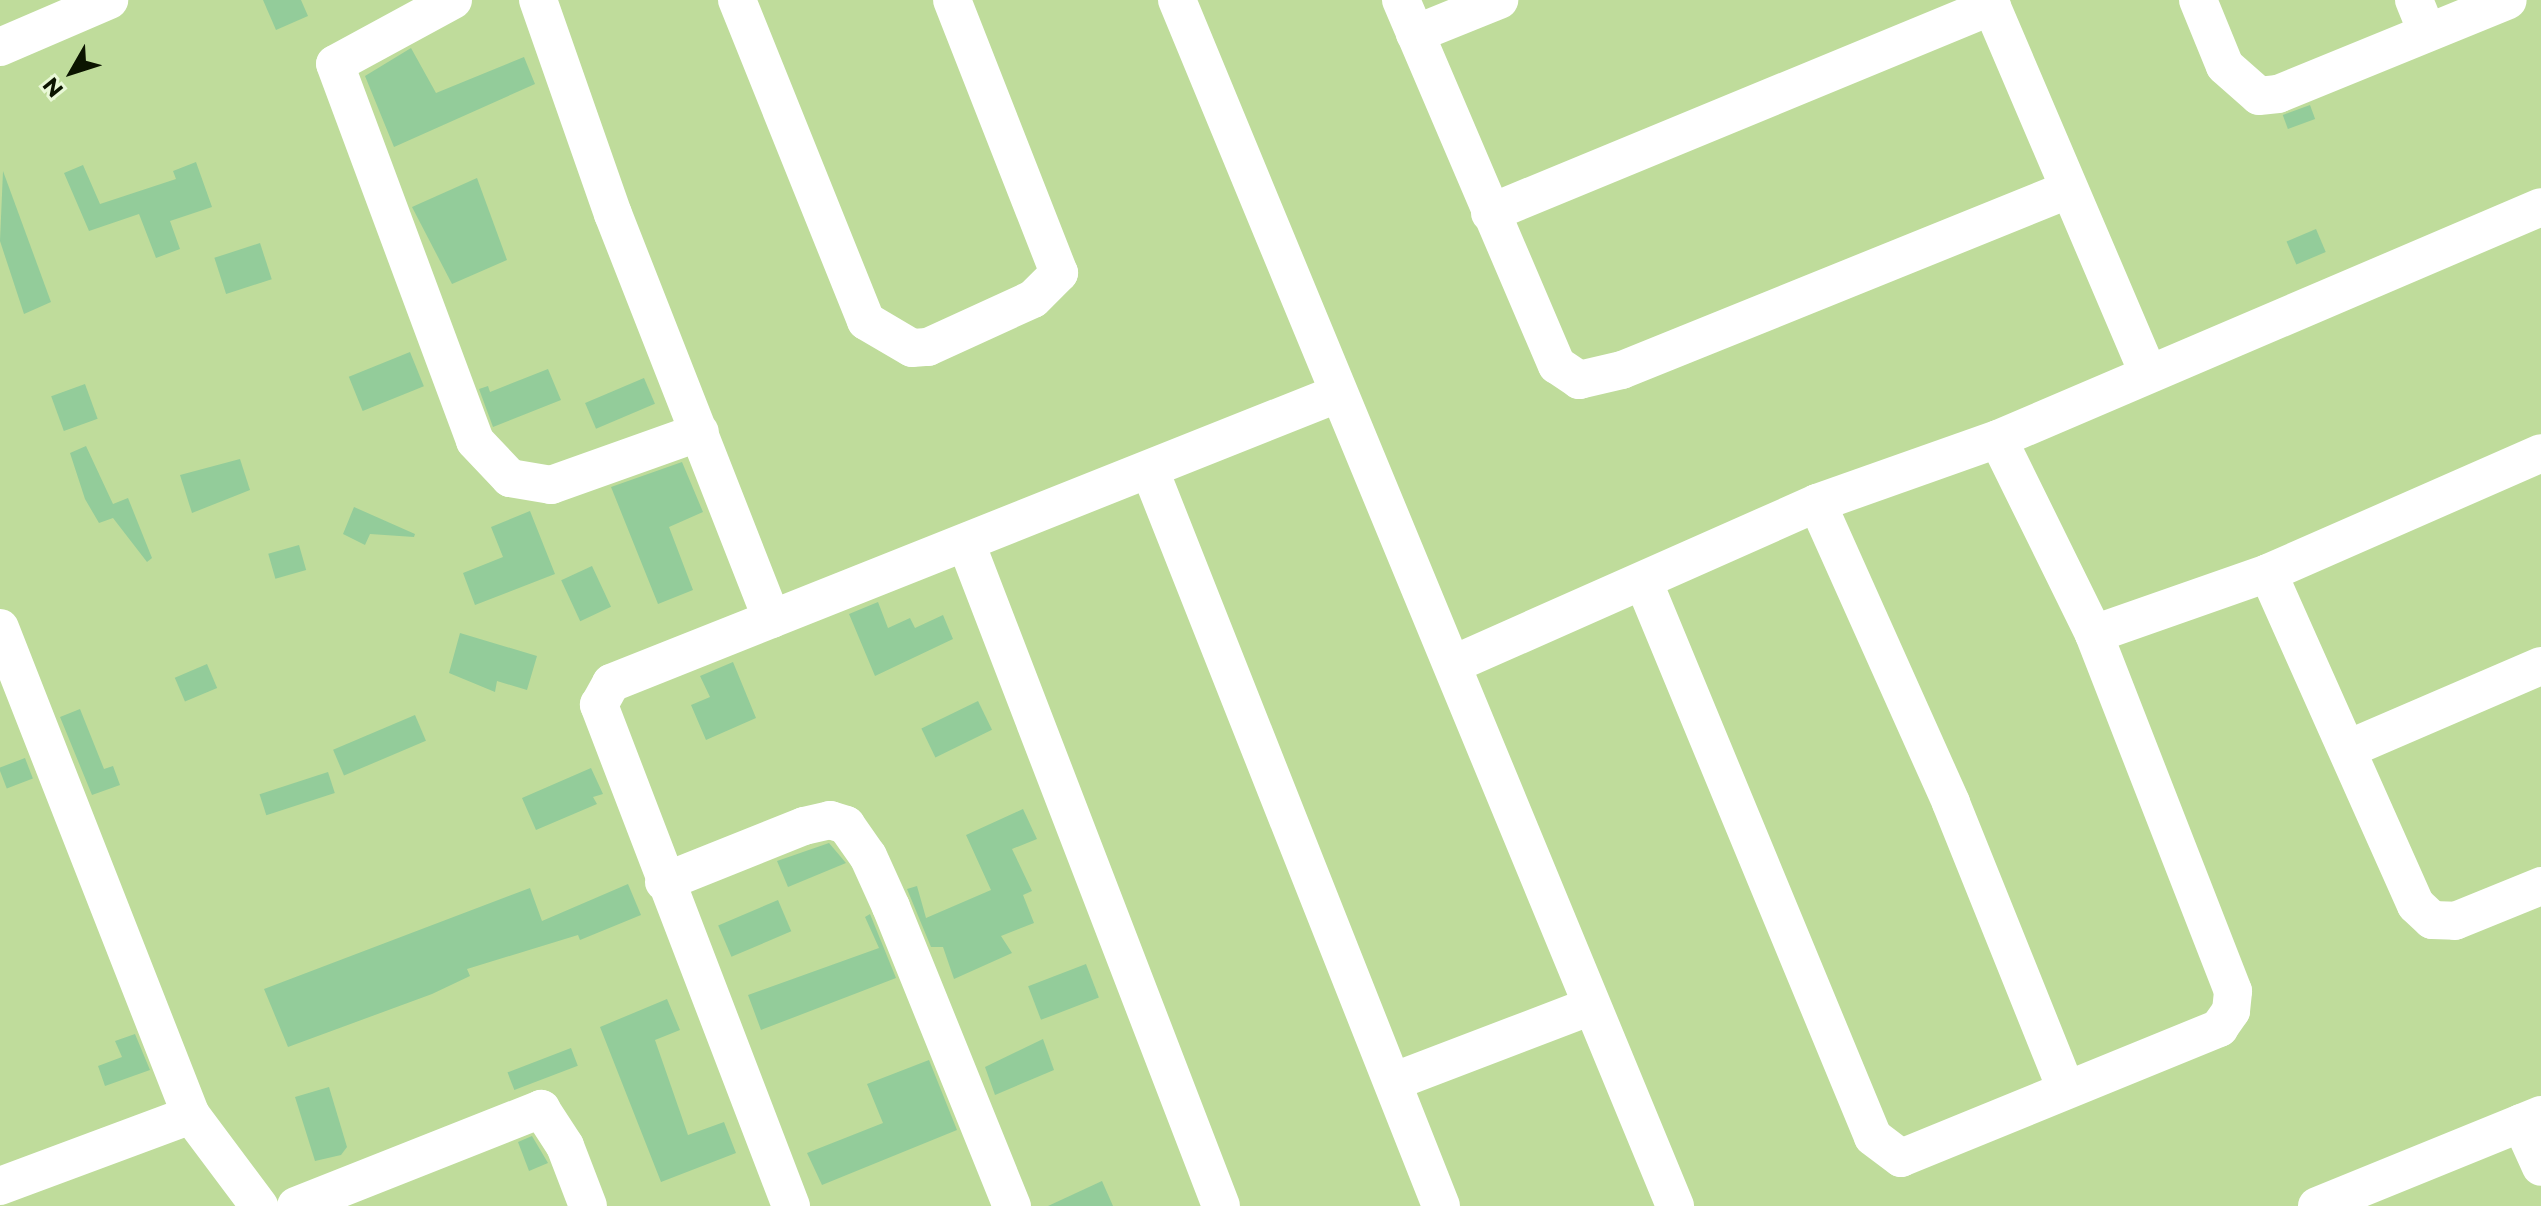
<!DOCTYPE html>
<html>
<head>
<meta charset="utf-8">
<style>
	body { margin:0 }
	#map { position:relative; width:2541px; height:1206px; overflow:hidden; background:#bfdc9b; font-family:Montserrat,sans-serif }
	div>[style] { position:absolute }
	.building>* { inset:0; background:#93cc9a; transform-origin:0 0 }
	.minor>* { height:38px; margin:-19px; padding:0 19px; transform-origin:19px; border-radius:19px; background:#fff }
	span { translate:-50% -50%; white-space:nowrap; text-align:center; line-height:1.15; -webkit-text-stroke:7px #e9f8d7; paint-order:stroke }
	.north { position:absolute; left:32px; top:32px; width:80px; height:80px; -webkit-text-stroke:6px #e9f8d7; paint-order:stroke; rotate:231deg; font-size:22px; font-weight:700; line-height:32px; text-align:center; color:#0b1400 }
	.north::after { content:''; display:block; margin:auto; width:28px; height:36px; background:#0b1400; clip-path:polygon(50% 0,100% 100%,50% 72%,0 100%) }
</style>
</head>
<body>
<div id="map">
	<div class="building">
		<div style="clip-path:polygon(263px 0,301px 0,308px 16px,276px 30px)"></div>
		<div style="clip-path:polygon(411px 48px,436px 93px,524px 57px,535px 84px,394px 147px,365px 76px)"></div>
		<div style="left:2310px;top:105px;width:15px;height:29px;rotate:70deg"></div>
		<div style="clip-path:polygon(196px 162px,212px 207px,170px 221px,180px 249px,156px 258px,139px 214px,89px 231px,64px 173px,83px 165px,100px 204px,176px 179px,173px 171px)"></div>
		<div style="clip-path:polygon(3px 171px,51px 302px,24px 314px,0 241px)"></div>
		<div style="clip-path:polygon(477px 178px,507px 260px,452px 284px,412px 207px)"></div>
		<div style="left:2316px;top:229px;width:25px;height:32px;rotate:67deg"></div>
		<div style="left:260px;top:243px;width:38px;height:48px;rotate:72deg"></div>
		<div style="left:410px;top:352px;width:37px;height:66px;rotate:68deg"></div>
		<div style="clip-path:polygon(548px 369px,561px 400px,493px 427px,479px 389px,488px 386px,490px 392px)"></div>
		<div style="left:644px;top:378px;width:28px;height:64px;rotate:67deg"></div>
		<div style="left:85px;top:384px;width:37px;height:36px;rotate:70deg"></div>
		<div style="clip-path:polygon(86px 446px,113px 504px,128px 498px,152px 558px,147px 562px,113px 518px,99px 523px,85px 499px,70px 453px)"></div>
		<div style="clip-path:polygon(240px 459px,250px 490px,192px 513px,180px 475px)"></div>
		<div style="clip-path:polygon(682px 462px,703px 512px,669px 527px,693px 590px,658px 604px,611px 487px)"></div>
		<div style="clip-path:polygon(354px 507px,415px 534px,414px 537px,370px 534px,365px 545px,343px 534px)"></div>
		<div style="clip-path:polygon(530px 511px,555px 574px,475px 605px,463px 573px,503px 557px,491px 527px)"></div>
		<div style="left:299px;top:545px;width:26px;height:32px;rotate:74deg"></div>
		<div style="left:592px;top:566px;width:45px;height:34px;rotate:65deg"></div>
		<div style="clip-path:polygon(878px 602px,888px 628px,910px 618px,915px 628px,943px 615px,953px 639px,875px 676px,849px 614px)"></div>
		<div style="clip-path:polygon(460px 633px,537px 656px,527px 690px,497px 681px,495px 692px,449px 673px)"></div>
		<div style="clip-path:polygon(733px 662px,756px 718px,706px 740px,691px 705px,710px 697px,700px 676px)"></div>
		<div style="left:207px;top:664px;width:26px;height:35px;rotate:67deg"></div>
		<div style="left:978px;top:701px;width:32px;height:63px;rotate:64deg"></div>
		<div style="clip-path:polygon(80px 709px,104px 769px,113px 766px,120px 785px,92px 795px,60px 717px)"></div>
		<div style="left:415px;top:715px;width:28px;height:89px;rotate:67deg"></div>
		<div style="left:25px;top:758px;width:22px;height:28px;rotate:69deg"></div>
		<div style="clip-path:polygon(591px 768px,603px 794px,593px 797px,597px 804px,536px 830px,522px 798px)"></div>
		<div style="left:328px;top:772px;width:22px;height:72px;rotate:72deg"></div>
		<div style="clip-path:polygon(1023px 809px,1037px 839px,1012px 849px,1032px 891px,1023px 895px,1034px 923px,1001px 936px,1012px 953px,954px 979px,943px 947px,931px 947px,907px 889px,917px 886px,926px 918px,991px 890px,966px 835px)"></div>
		<div style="clip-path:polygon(829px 843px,846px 863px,788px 887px,777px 861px)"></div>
		<div style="clip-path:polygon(628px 884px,641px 915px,580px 940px,578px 935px,467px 969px,470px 976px,432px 994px,288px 1047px,264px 989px,530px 888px,542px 921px)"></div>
		<div style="left:778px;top:900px;width:34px;height:65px;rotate:67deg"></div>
		<div style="clip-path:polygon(870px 914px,896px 978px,761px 1030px,748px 995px,879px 948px,865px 917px)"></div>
		<div style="left:1086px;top:964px;width:36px;height:62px;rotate:69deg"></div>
		<div style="clip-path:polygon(667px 999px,680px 1030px,655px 1040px,688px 1135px,724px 1122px,736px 1153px,661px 1182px,600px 1027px)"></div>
		<div style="clip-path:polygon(135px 1034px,150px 1070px,105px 1086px,98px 1066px,122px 1057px,115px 1041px)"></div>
		<div style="clip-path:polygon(1043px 1039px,1054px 1070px,995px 1095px,985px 1067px)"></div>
		<div style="left:571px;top:1048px;width:19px;height:68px;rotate:69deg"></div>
		<div style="clip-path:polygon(929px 1060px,957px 1130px,822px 1185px,807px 1153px,883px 1123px,867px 1084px)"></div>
		<div style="clip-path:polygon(329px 1087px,347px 1147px,341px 1155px,315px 1161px,295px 1097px)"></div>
		<div style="clip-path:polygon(532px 1136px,548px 1163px,529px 1171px,518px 1142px)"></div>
		<div style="clip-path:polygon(1102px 1181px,1113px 1206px,1048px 1206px)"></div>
	</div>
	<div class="minor">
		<div style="left:453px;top:0;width:134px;rotate:151.5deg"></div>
		<div style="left:335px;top:64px;width:402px;rotate:69.6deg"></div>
		<div style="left:475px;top:441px;width:51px;rotate:46.6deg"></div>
		<div style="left:510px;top:478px;width:42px;rotate:9.7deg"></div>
		<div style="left:551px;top:485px;width:158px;rotate:-19.6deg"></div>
		<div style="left:538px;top:0;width:227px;rotate:70.7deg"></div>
		<div style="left:613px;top:214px;width:435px;rotate:68.6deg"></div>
		<div style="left:737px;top:0;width:346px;rotate:68.1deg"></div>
		<div style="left:866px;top:321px;width:53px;rotate:30.4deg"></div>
		<div style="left:912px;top:348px;width:16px;rotate:-4deg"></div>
		<div style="left:928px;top:347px;width:115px;rotate:-24.6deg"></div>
		<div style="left:1033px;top:299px;width:37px;rotate:-45deg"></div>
		<div style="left:1059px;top:273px;width:293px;rotate:-111.4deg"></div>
		<div style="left:1177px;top:0;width:1305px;rotate:67.56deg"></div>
		<div style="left:1401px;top:0;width:397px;rotate:66.9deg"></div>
		<div style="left:1557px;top:365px;width:27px;rotate:34deg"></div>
		<div style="left:1579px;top:380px;width:44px;rotate:-13.1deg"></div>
		<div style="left:1622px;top:370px;width:480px;rotate:-22deg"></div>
		<div style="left:1989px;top:0;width:403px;rotate:66.9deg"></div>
		<div style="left:2198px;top:0;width:71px;rotate:67.8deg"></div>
		<div style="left:2225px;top:66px;width:45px;rotate:41.4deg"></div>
		<div style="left:2259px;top:96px;width:19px;rotate:-6deg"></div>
		<div style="left:2278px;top:94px;width:248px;rotate:-22.2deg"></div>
		<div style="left:2414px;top:0;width:35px;rotate:68deg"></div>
		<div style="left:1415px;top:34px;width:91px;rotate:-22deg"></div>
		<div style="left:0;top:47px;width:119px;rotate:-23.3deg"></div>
		<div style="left:1490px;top:213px;width:543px;rotate:-22.41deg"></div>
		<div style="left:1151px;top:473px;width:788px;rotate:68.41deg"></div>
		<div style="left:1817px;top:503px;width:329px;rotate:65.9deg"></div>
		<div style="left:1951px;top:803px;width:305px;rotate:68.1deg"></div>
		<div style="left:966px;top:543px;width:710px;rotate:68.96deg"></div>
		<div style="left:2268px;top:573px;width:363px;rotate:66deg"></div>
		<div style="left:2416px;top:905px;width:22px;rotate:43deg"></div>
		<div style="left:2432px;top:920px;width:23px;rotate:2deg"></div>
		<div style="left:2455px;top:921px;width:93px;rotate:-22.1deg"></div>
		<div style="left:1644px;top:583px;width:599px;rotate:67.54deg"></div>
		<div style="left:1873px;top:1137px;width:35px;rotate:37deg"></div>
		<div style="left:1901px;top:1158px;width:344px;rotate:-22.2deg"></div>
		<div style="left:2219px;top:1028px;width:21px;rotate:-55deg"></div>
		<div style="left:2231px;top:1011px;width:20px;rotate:-84deg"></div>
		<div style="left:2233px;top:991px;width:383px;rotate:-111.3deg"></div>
		<div style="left:2094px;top:634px;width:217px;rotate:-116.2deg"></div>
		<div style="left:0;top:628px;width:523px;rotate:68.59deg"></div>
		<div style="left:191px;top:1115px;width:114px;rotate:53.2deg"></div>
		<div style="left:2094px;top:634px;width:184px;rotate:-19.3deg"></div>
		<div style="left:2268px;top:573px;width:298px;rotate:-23.7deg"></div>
		<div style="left:1456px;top:663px;width:395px;rotate:-23.9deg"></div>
		<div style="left:1817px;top:503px;width:192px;rotate:-19.5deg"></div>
		<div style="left:1998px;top:439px;width:590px;rotate:-23.13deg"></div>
		<div style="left:2348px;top:749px;width:210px;rotate:-23.3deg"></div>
		<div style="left:664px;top:882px;width:151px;rotate:-21.8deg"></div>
		<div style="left:804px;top:826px;width:27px;rotate:-13deg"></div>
		<div style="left:830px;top:820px;width:17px;rotate:17deg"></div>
		<div style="left:846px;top:825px;width:38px;rotate:55deg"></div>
		<div style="left:868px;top:856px;width:56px;rotate:65.7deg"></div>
		<div style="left:891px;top:907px;width:323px;rotate:68deg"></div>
		<div style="left:1395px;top:1081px;width:208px;rotate:-20.9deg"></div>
		<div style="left:2521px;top:1123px;width:48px;rotate:65.6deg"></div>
		<div style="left:0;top:1186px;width:204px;rotate:-20.4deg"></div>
		<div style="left:296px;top:1206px;width:264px;rotate:-21.6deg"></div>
		<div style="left:541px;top:1109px;width:44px;rotate:57deg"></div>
		<div style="left:565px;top:1146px;width:64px;rotate:69deg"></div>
		<div style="left:791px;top:1206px;width:537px;rotate:-110.97deg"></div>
		<div style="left:599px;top:705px;width:25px;rotate:-61deg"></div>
		<div style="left:611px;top:683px;width:781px;rotate:-21.71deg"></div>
		<div style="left:2317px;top:1206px;width:242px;rotate:-22.1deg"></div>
	</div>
	<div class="north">N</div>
</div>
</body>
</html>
